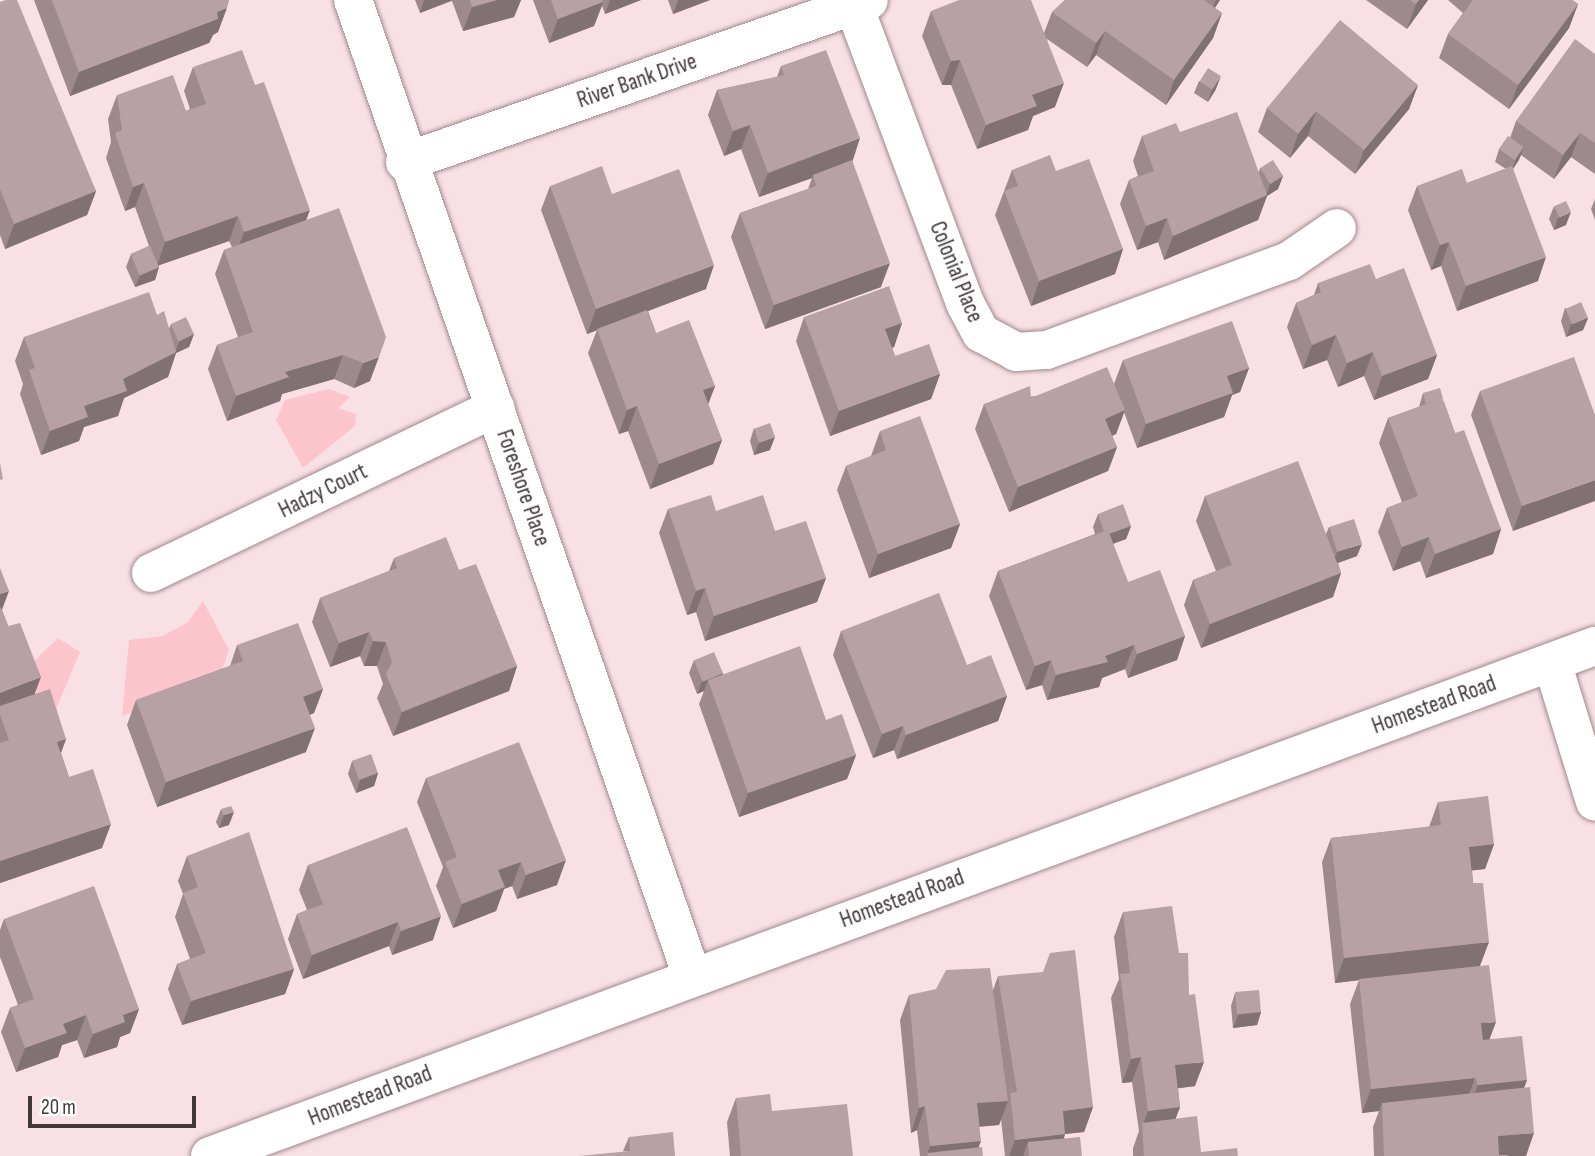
<!DOCTYPE html>
<html>
<head>
<meta charset="utf-8">
<style>
	body { margin:0 }
	#map { position:relative; width:1595px; height:1156px; overflow:hidden; background:#f9e0e4; font-family:"Sofia Sans Condensed",sans-serif }
	div>[style] { position:absolute }
	.green>* { inset:0; background:#fcc5ce }
	.roads { filter:drop-shadow(0 0 2px #9f898c) drop-shadow(0 0 2px #9f898c) }
	.minor>* { height:38px; margin:-19px; padding:0 19px; transform-origin:19px; border-radius:19px; background:#fff }
	.wall>* { inset:0; background:#9e8a8d }
	.shaded-wall>* { inset:0; background:#817173 }
	.building>* { inset:0; background:#b8a1a4; transform-origin:0 0 }
	span { translate:-50% -50%; white-space:nowrap; text-align:center; line-height:1.15; -webkit-text-stroke:5px #fff; paint-order:stroke }
	.street-label { font-size:23px; color:#413739 }
	.scale { position:absolute; left:28px; top:1096px; width:168px; height:32px; box-sizing:border-box; border:4px solid #413739; border-top:0; padding-left:9px; font-size:21px; line-height:24px; white-space:nowrap; color:#413739; -webkit-text-stroke:5px #fff; paint-order:stroke }
</style>
</head>
<body>
<div id="map">
	<div class="green">
		<div style="clip-path:polygon(329px 389px,350px 397px,338px 408px,356px 414px,355px 426px,303px 468px,276px 420px,285px 400px)"></div>
		<div style="clip-path:polygon(203px 601px,229px 650px,219px 679px,122px 716px,129px 640px,163px 636px,188px 622px)"></div>
		<div style="clip-path:polygon(58px 638px,80px 652px,51px 721px,37px 699px,30px 665px)"></div>
	</div>
	<div class="roads">
		<div class="minor">
			<div style="left:353px;top:0;width:1033px;rotate:70.85deg"></div>
			<div style="left:854px;top:6px;width:319px;rotate:69.5deg"></div>
			<div style="left:966px;top:305px;width:32px;rotate:62deg"></div>
			<div style="left:981px;top:333px;width:40px;rotate:28deg"></div>
			<div style="left:1016px;top:352px;width:31px;rotate:-4deg"></div>
			<div style="left:1047px;top:350px;width:258px;rotate:-20.2deg"></div>
			<div style="left:1289px;top:261px;width:58px;rotate:-34.5deg"></div>
			<div style="left:405px;top:162px;width:491px;rotate:-19.2deg"></div>
			<div style="left:151px;top:573px;width:382px;rotate:-25.6deg"></div>
			<div style="left:1552px;top:662px;width:146px;rotate:72.9deg"></div>
			<div style="left:210px;top:1156px;width:1476px;rotate:-20.22deg"></div>
		</div>
	</div>
	<div class="wall">
		<div style="clip-path:polygon(34px 0,229px 0,218px 32px,213px 35px,209px 43px,70px 96px)"></div>
		<div style="clip-path:polygon(415px 0,521px 0,514px 17px,463px 31px,452px 1px,420px 13px)"></div>
		<div style="clip-path:polygon(533px 0,641px 0,605px 14px,602px 6px,594px 26px,549px 43px)"></div>
		<div style="clip-path:polygon(668px 0,710px 0,673px 14px)"></div>
		<div style="clip-path:polygon(1065px 0,1220px 0,1215px 8px,1222px 13px,1213px 38px,1166px 105px,1096px 55px,1087px 67px,1047px 39px,1055px 107px,1033px 116px,1028px 130px,977px 149px,951px 85px,942px 85px,922px 36px,931px 11px,1044px 33px,1052px 12px)"></div>
		<div style="clip-path:polygon(1366px 0,1428px 0,1407px 29px)"></div>
		<div style="clip-path:polygon(1448px 0,1572px 0,1578px 4px,1569px 28px,1509px 109px,1439px 58px,1448px 34px,1463px 13px)"></div>
		<div style="clip-path:polygon(0 2px,96px 191px,87px 215px,5px 249px,0 235px)"></div>
		<div style="clip-path:polygon(1595px 54px,1595px 174px,1571px 157px,1554px 179px,1521px 155px,1513px 169px,1538px 281px,1457px 311px,1441px 266px,1431px 270px,1408px 210px,1417px 186px,1467px 183px,1506px 169px,1495px 162px,1499px 149px,1510px 138px,1516px 121px)"></div>
		<div style="clip-path:polygon(781px 66px,852px 161px,881px 287px,765px 329px,731px 237px,740px 213px,808px 189px,812px 178px,759px 197px,741px 149px,724px 156px,708px 115px,717px 90px,777px 77px)"></div>
		<div style="clip-path:polygon(193px 67px,306px 220px,370px 381px,354px 388px,334px 379px,282px 394px,280px 401px,227px 421px,208px 369px,217px 345px,238px 337px,215px 274px,224px 250px,232px 247px,229px 241px,159px 265px,159px 267px,155px 280px,135px 287px,126px 267px,131px 254px,149px 246px,135px 207px,125px 211px,106px 158px,111px 142px,108px 119px,117px 95px,186px 111px,190px 109px,184px 91px)"></div>
		<div style="clip-path:polygon(1199px 81px,1216px 89px,1208px 102px,1194px 93px)"></div>
		<div style="clip-path:polygon(1418px 85px,1409px 109px,1355px 174px,1308px 136px,1290px 158px,1258px 132px,1267px 108px)"></div>
		<div style="clip-path:polygon(1180px 132px,1259px 172px,1260px 168px,1283px 176px,1278px 189px,1267px 196px,1258px 220px,1164px 260px,1158px 242px,1137px 250px,1120px 204px,1129px 180px,1138px 176px,1133px 161px,1142px 136px)"></div>
		<div style="clip-path:polygon(1012px 170px,1056px 171px,1123px 249px,1115px 274px,1031px 306px,995px 215px)"></div>
		<div style="clip-path:polygon(550px 186px,612px 194px,706px 289px,648px 311px,656px 333px,715px 386px,708px 404px,722px 440px,713px 464px,650px 489px,628px 431px,619px 434px,588px 353px,597px 330px,587px 334px,541px 210px)"></div>
		<div style="clip-path:polygon(1595px 199px,1595px 220px,1591px 209px)"></div>
		<div style="clip-path:polygon(1554px 206px,1566px 225px,1554px 230px,1549px 219px)"></div>
		<div style="clip-path:polygon(1376px 279px,1437px 355px,1428px 379px,1374px 400px,1364px 376px,1338px 387px,1327px 360px,1303px 369px,1287px 327px,1296px 303px,1314px 295px,1318px 283px)"></div>
		<div style="clip-path:polygon(1565px 308px,1588px 318px,1583px 330px,1566px 337px,1561px 321px)"></div>
		<div style="clip-path:polygon(157px 315px,169px 329px,171px 324px,194px 334px,189px 347px,176px 353px,168px 377px,124px 398px,118px 416px,84px 427px,79px 441px,41px 455px,20px 394px,23px 384px,15px 361px,24px 337px)"></div>
		<div style="clip-path:polygon(804px 317px,902px 323px,894px 347px,892px 348px,895px 356px,940px 374px,931px 399px,830px 436px,796px 341px)"></div>
		<div style="clip-path:polygon(1123px 360px,1249px 368px,1240px 392px,1232px 395px,1224px 417px,1137px 448px,1124px 412px,1116px 434px,1112px 436px,1117px 447px,1108px 471px,1009px 512px,975px 429px,984px 404px,1114px 384px)"></div>
		<div style="clip-path:polygon(1480px 391px,1595px 415px,1513px 531px,1471px 415px)"></div>
		<div style="clip-path:polygon(1423px 393px,1444px 402px,1455px 433px,1501px 529px,1493px 554px,1426px 578px,1420px 561px,1393px 571px,1378px 532px,1387px 508px,1402px 502px,1379px 443px,1388px 418px,1419px 407px)"></div>
		<div style="clip-path:polygon(754px 428px,770px 450px,754px 455px,750px 441px)"></div>
		<div style="clip-path:polygon(880px 431px,960px 524px,951px 548px,869px 578px,837px 490px,846px 466px,871px 456px)"></div>
		<div style="clip-path:polygon(1205px 496px,1326px 534px,1329px 527px,1357px 556px,1338px 563px,1341px 573px,1333px 597px,1201px 648px,1184px 605px,1193px 580px,1216px 571px,1196px 521px)"></div>
		<div style="clip-path:polygon(668px 509px,716px 511px,775px 531px,826px 578px,817px 602px,705px 641px,696px 612px,687px 615px,659px 533px)"></div>
		<div style="clip-path:polygon(1098px 514px,1131px 526px,1126px 539px,1113px 544px,1128px 582px,1185px 636px,1177px 660px,1128px 678px,1125px 669px,1102px 678px,1099px 687px,1047px 700px,1042px 685px,1026px 690px,989px 596px,998px 571px,1095px 534px,1093px 527px)"></div>
		<div style="clip-path:polygon(394px 558px,459px 570px,517px 666px,509px 691px,393px 736px,377px 698px,383px 684px,377px 666px,364px 666px,360px 656px,330px 667px,312px 622px,320px 598px,389px 571px)"></div>
		<div style="clip-path:polygon(0 568px,2px 610px,35px 694px,66px 739px,61px 753px,69px 777px,102px 848px,0 883px)"></div>
		<div style="clip-path:polygon(841px 631px,967px 665px,1007px 696px,998px 721px,897px 759px,894px 750px,873px 758px,833px 655px)"></div>
		<div style="clip-path:polygon(237px 645px,323px 689px,314px 713px,310px 715px,306px 752px,157px 807px,127px 725px,136px 700px,230px 666px)"></div>
		<div style="clip-path:polygon(694px 660px,723px 673px,722px 674px,826px 720px,856px 755px,847px 779px,739px 817px,699px 704px,704px 691px,697px 694px,689px 673px)"></div>
		<div style="clip-path:polygon(352px 761px,378px 773px,374px 786px,356px 793px,348px 774px)"></div>
		<div style="clip-path:polygon(426px 778px,557px 885px,517px 899px,512px 886px,504px 889px,496px 911px,453px 928px,436px 886px,443px 867px,417px 802px)"></div>
		<div style="clip-path:polygon(1438px 802px,1494px 844px,1485px 869px,1472px 870px,1480px 966px,1490px 1039px,1527px 1080px,1524px 1088px,1526px 1156px,1374px 1156px,1373px 1127px,1379px 1111px,1362px 1113px,1350px 1004px,1359px 980px,1335px 983px,1322px 862px,1331px 838px,1429px 827px)"></div>
		<div style="clip-path:polygon(221px 809px,229px 825px,219px 828px,216px 822px)"></div>
		<div style="clip-path:polygon(187px 856px,294px 969px,285px 994px,182px 1025px,168px 989px,177px 964px,190px 959px,175px 917px,183px 894px,178px 881px)"></div>
		<div style="clip-path:polygon(308px 865px,433px 940px,392px 955px,389px 946px,303px 979px,288px 939px,297px 914px,307px 910px,299px 890px)"></div>
		<div style="clip-path:polygon(1123px 912px,1179px 953px,1189px 995px,1195px 1086px,1178px 1088px,1180px 1107px,1175px 1119px,1201px 1152px,1238px 1156px,1133px 1156px,1133px 1148px,1139px 1131px,1132px 1082px,1122px 1083px,1111px 998px,1119px 979px,1114px 937px)"></div>
		<div style="clip-path:polygon(4px 919px,139px 1009px,130px 1033px,120px 1037px,117px 1047px,84px 1058px,77px 1040px,62px 1045px,58px 1057px,16px 1072px,1px 1032px,10px 1008px,18px 1005px,0 957px,0 930px)"></div>
		<div style="clip-path:polygon(998px 976px,1093px 1107px,1084px 1132px,1065px 1134px,1064px 1138px,1082px 1156px,1005px 1156px,1001px 1119px,999px 1125px,979px 1127px,979px 1147px,983px 1156px,920px 1156px,917px 1130px,911px 1133px,900px 1020px,909px 995px,993px 990px)"></div>
		<div style="clip-path:polygon(1235px 993px,1261px 1012px,1257px 1025px,1233px 1028px,1231px 1006px)"></div>
		<div style="clip-path:polygon(736px 1098px,772px 1111px,853px 1156px,730px 1156px,727px 1122px)"></div>
		<div style="clip-path:polygon(629px 1137px,675px 1156px,623px 1151px)"></div>
	</div>
	<div class="shaded-wall">
		<div style="clip-path:polygon(424px 0,452px 0,420px 13px)"></div>
		<div style="clip-path:polygon(497px 0,521px 0,514px 17px,463px 31px,472px 7px)"></div>
		<div style="clip-path:polygon(610px 0,641px 0,605px 14px)"></div>
		<div style="clip-path:polygon(678px 0,710px 0,673px 14px)"></div>
		<div style="clip-path:polygon(1216px 0,1220px 0,1211px 13px)"></div>
		<div style="clip-path:polygon(1419px 0,1428px 0,1407px 29px,1416px 4px)"></div>
		<div style="clip-path:polygon(603px 2px,594px 26px,549px 43px,558px 19px)"></div>
		<div style="clip-path:polygon(1578px 4px,1569px 28px,1509px 109px,1518px 85px)"></div>
		<div style="clip-path:polygon(227px 8px,218px 32px,213px 35px,209px 43px,70px 96px,79px 72px)"></div>
		<div style="clip-path:polygon(1222px 13px,1213px 38px,1166px 105px,1174px 80px)"></div>
		<div style="clip-path:polygon(1105px 31px,1096px 55px,1087px 67px,1096px 43px)"></div>
		<div style="clip-path:polygon(960px 60px,951px 85px,942px 85px,951px 61px)"></div>
		<div style="clip-path:polygon(1221px 76px,1216px 89px,1208px 102px,1212px 89px)"></div>
		<div style="clip-path:polygon(1064px 83px,1055px 107px,1033px 116px,1028px 130px,977px 149px,986px 125px,1032px 95px)"></div>
		<div style="clip-path:polygon(1418px 85px,1409px 109px,1355px 174px,1364px 150px)"></div>
		<div style="clip-path:polygon(1316px 111px,1308px 136px,1290px 158px,1298px 134px)"></div>
		<div style="clip-path:polygon(750px 125px,741px 149px,724px 156px,733px 131px)"></div>
		<div style="clip-path:polygon(1580px 133px,1571px 157px,1554px 179px,1563px 155px)"></div>
		<div style="clip-path:polygon(860px 138px,852px 163px,813px 175px,812px 178px,759px 197px,768px 173px)"></div>
		<div style="clip-path:polygon(1524px 147px,1519px 160px,1511px 172px,1516px 159px)"></div>
		<div style="clip-path:polygon(1283px 176px,1278px 189px,1267px 196px,1258px 220px,1164px 260px,1173px 236px,1266px 196px,1270px 184px)"></div>
		<div style="clip-path:polygon(144px 183px,135px 207px,125px 211px,133px 187px)"></div>
		<div style="clip-path:polygon(96px 191px,87px 215px,5px 249px,14px 224px)"></div>
		<div style="clip-path:polygon(310px 210px,301px 234px,235px 257px,244px 232px)"></div>
		<div style="clip-path:polygon(1571px 212px,1566px 225px,1554px 230px,1558px 218px)"></div>
		<div style="clip-path:polygon(238px 216px,229px 241px,157px 266px,165px 242px)"></div>
		<div style="clip-path:polygon(1167px 218px,1158px 242px,1137px 250px,1146px 226px)"></div>
		<div style="clip-path:polygon(1449px 242px,1441px 266px,1431px 270px,1440px 245px)"></div>
		<div style="clip-path:polygon(1123px 249px,1115px 274px,1031px 306px,1039px 281px)"></div>
		<div style="clip-path:polygon(1546px 257px,1538px 281px,1457px 311px,1466px 286px)"></div>
		<div style="clip-path:polygon(890px 263px,881px 287px,765px 329px,774px 305px)"></div>
		<div style="clip-path:polygon(714px 265px,706px 289px,587px 334px,596px 309px)"></div>
		<div style="clip-path:polygon(159px 267px,155px 280px,135px 287px,140px 275px)"></div>
		<div style="clip-path:polygon(1588px 318px,1583px 330px,1566px 337px,1571px 324px)"></div>
		<div style="clip-path:polygon(902px 323px,894px 347px,876px 354px,885px 329px)"></div>
		<div style="clip-path:polygon(194px 334px,189px 347px,176px 353px,168px 377px,124px 398px,118px 416px,84px 427px,79px 441px,41px 455px,50px 431px,123px 379px,175px 353px,179px 341px)"></div>
		<div style="clip-path:polygon(1336px 335px,1327px 360px,1303px 369px,1312px 345px)"></div>
		<div style="clip-path:polygon(1373px 352px,1364px 376px,1338px 387px,1347px 363px)"></div>
		<div style="clip-path:polygon(343px 355px,334px 379px,282px 394px,280px 401px,227px 421px,236px 396px,285px 372px)"></div>
		<div style="clip-path:polygon(1437px 355px,1428px 379px,1374px 400px,1382px 376px)"></div>
		<div style="clip-path:polygon(379px 357px,370px 381px,354px 388px,363px 363px)"></div>
		<div style="clip-path:polygon(1249px 368px,1240px 392px,1232px 395px,1224px 417px,1137px 448px,1146px 424px,1227px 376px)"></div>
		<div style="clip-path:polygon(940px 374px,931px 399px,830px 436px,839px 411px)"></div>
		<div style="clip-path:polygon(715px 386px,706px 410px,703px 390px)"></div>
		<div style="clip-path:polygon(637px 406px,628px 431px,619px 434px,627px 410px)"></div>
		<div style="clip-path:polygon(1125px 410px,1116px 434px,1096px 443px,1105px 419px)"></div>
		<div style="clip-path:polygon(775px 437px,770px 450px,754px 455px,759px 442px)"></div>
		<div style="clip-path:polygon(722px 440px,713px 464px,650px 489px,659px 464px)"></div>
		<div style="clip-path:polygon(1117px 447px,1108px 471px,1009px 512px,1018px 487px)"></div>
		<div style="clip-path:polygon(1595px 480px,1595px 501px,1513px 531px,1522px 506px)"></div>
		<div style="clip-path:polygon(960px 524px,951px 548px,869px 578px,878px 554px)"></div>
		<div style="clip-path:polygon(1131px 526px,1126px 539px,1100px 548px,1105px 535px)"></div>
		<div style="clip-path:polygon(1501px 529px,1493px 554px,1426px 578px,1435px 554px)"></div>
		<div style="clip-path:polygon(1429px 537px,1420px 561px,1393px 571px,1402px 547px)"></div>
		<div style="clip-path:polygon(1362px 544px,1357px 556px,1332px 565px,1337px 552px)"></div>
		<div style="clip-path:polygon(1341px 573px,1333px 597px,1201px 648px,1210px 624px)"></div>
		<div style="clip-path:polygon(826px 578px,817px 602px,705px 641px,714px 616px)"></div>
		<div style="clip-path:polygon(705px 588px,696px 612px,687px 615px,696px 591px)"></div>
		<div style="clip-path:polygon(9px 591px,0 615px,0 594px)"></div>
		<div style="clip-path:polygon(369px 632px,360px 656px,330px 667px,339px 643px)"></div>
		<div style="clip-path:polygon(1185px 636px,1177px 660px,1128px 678px,1137px 654px)"></div>
		<div style="clip-path:polygon(373px 641px,386px 642px,377px 666px,364px 666px)"></div>
		<div style="clip-path:polygon(1134px 645px,1125px 669px,1102px 678px,1099px 687px,1047px 700px,1056px 675px)"></div>
		<div style="clip-path:polygon(1051px 660px,1042px 685px,1026px 690px,1035px 666px)"></div>
		<div style="clip-path:polygon(517px 666px,509px 691px,393px 736px,402px 712px)"></div>
		<div style="clip-path:polygon(723px 673px,718px 686px,708px 680px,704px 691px,697px 694px,702px 681px)"></div>
		<div style="clip-path:polygon(41px 677px,32px 701px,0 714px,0 693px)"></div>
		<div style="clip-path:polygon(323px 689px,314px 713px,294px 721px,303px 697px)"></div>
		<div style="clip-path:polygon(1007px 696px,998px 721px,897px 759px,906px 735px)"></div>
		<div style="clip-path:polygon(903px 726px,894px 750px,873px 758px,882px 734px)"></div>
		<div style="clip-path:polygon(315px 728px,306px 752px,157px 807px,166px 782px)"></div>
		<div style="clip-path:polygon(66px 739px,57px 763px,57px 742px)"></div>
		<div style="clip-path:polygon(856px 755px,847px 779px,739px 817px,748px 793px)"></div>
		<div style="clip-path:polygon(378px 773px,374px 786px,356px 793px,360px 780px)"></div>
		<div style="clip-path:polygon(234px 812px,229px 825px,219px 828px,224px 815px)"></div>
		<div style="clip-path:polygon(111px 824px,102px 848px,0 883px,0 861px)"></div>
		<div style="clip-path:polygon(1494px 844px,1485px 869px,1460px 872px,1469px 847px)"></div>
		<div style="clip-path:polygon(566px 860px,557px 885px,517px 899px,526px 875px)"></div>
		<div style="clip-path:polygon(521px 862px,512px 886px,504px 889px,496px 911px,453px 928px,462px 904px,498px 870px)"></div>
		<div style="clip-path:polygon(441px 916px,433px 940px,392px 955px,401px 931px)"></div>
		<div style="clip-path:polygon(398px 922px,389px 946px,303px 979px,312px 955px)"></div>
		<div style="clip-path:polygon(1489px 942px,1480px 966px,1335px 983px,1344px 958px)"></div>
		<div style="clip-path:polygon(294px 969px,285px 994px,182px 1025px,191px 1001px)"></div>
		<div style="clip-path:polygon(139px 1009px,130px 1033px,120px 1037px,117px 1047px,84px 1058px,93px 1034px,123px 1015px)"></div>
		<div style="clip-path:polygon(1261px 1012px,1257px 1025px,1233px 1028px,1238px 1015px)"></div>
		<div style="clip-path:polygon(86px 1015px,77px 1040px,62px 1045px,58px 1057px,16px 1072px,25px 1048px,63px 1024px)"></div>
		<div style="clip-path:polygon(1496px 1022px,1487px 1046px,1472px 1048px,1481px 1023px)"></div>
		<div style="clip-path:polygon(1141px 1057px,1132px 1082px,1122px 1083px,1131px 1059px)"></div>
		<div style="clip-path:polygon(1204px 1062px,1195px 1086px,1166px 1090px,1175px 1065px)"></div>
		<div style="clip-path:polygon(1475px 1078px,1466px 1102px,1382px 1103px,1379px 1111px,1362px 1113px,1371px 1089px)"></div>
		<div style="clip-path:polygon(1527px 1080px,1518px 1104px,1469px 1109px,1478px 1085px)"></div>
		<div style="clip-path:polygon(1008px 1101px,999px 1125px,968px 1127px,977px 1103px)"></div>
		<div style="clip-path:polygon(925px 1106px,917px 1130px,911px 1133px,919px 1108px)"></div>
		<div style="clip-path:polygon(1093px 1107px,1084px 1132px,1055px 1135px,1063px 1111px)"></div>
		<div style="clip-path:polygon(1180px 1107px,1171px 1131px,1142px 1128px,1148px 1111px)"></div>
		<div style="clip-path:polygon(1534px 1133px,1526px 1156px,1491px 1156px,1498px 1136px)"></div>
		<div style="clip-path:polygon(1065px 1134px,1058px 1156px,1028px 1142px,1023px 1156px,1009px 1156px,1015px 1140px)"></div>
		<div style="clip-path:polygon(981px 1141px,975px 1156px,927px 1154px,930px 1146px)"></div>
	</div>
	<div class="building">
		<div style="clip-path:polygon(6px 0,17px 0,96px 191px,14px 224px,0 189px,0 2px)"></div>
		<div style="clip-path:polygon(52px 0,229px 0,227px 8px,217px 12px,218px 19px,79px 72px)"></div>
		<div style="clip-path:polygon(470px 0,497px 0,472px 7px)"></div>
		<div style="clip-path:polygon(551px 0,602px 0,603px 2px,558px 19px)"></div>
		<div style="clip-path:polygon(959px 0,1031px 0,1064px 83px,1032px 95px,1037px 106px,986px 125px,960px 60px,951px 61px,931px 11px)"></div>
		<div style="clip-path:polygon(1065px 0,1204px 0,1222px 13px,1174px 80px,1105px 31px,1096px 43px,1052px 12px)"></div>
		<div style="clip-path:polygon(1410px 0,1419px 0,1416px 4px)"></div>
		<div style="clip-path:polygon(1473px 0,1572px 0,1578px 4px,1518px 85px,1448px 34px)"></div>
		<div style="clip-path:polygon(1340px 20px,1418px 85px,1364px 150px,1316px 111px,1298px 134px,1267px 108px)"></div>
		<div style="clip-path:polygon(1575px 39px,1595px 54px,1595px 143px,1580px 133px,1563px 155px,1516px 121px)"></div>
		<div style="clip-path:polygon(242px 50px,255px 85px,264px 82px,310px 210px,244px 232px,238px 216px,165px 242px,144px 183px,133px 187px,115px 133px,122px 130px,117px 95px,173px 75px,186px 111px,206px 104px,193px 67px)"></div>
		<div style="clip-path:polygon(826px 50px,860px 138px,768px 173px,750px 125px,733px 131px,717px 90px,784px 75px,781px 66px)"></div>
		<div style="left:1208px;top:68px;width:15px;height:16px;rotate:32deg"></div>
		<div style="clip-path:polygon(1237px 112px,1267px 195px,1173px 236px,1167px 218px,1146px 226px,1129px 180px,1154px 171px,1142px 136px,1176px 123px,1180px 132px)"></div>
		<div style="left:1508px;top:136px;width:19px;height:16px;rotate:35deg"></div>
		<div style="clip-path:polygon(1050px 155px,1056px 171px,1089px 159px,1123px 249px,1039px 281px,1004px 191px,1018px 186px,1012px 170px)"></div>
		<div style="clip-path:polygon(852px 160px,890px 263px,774px 305px,740px 213px,816px 186px,813px 175px)"></div>
		<div style="left:1273px;top:160px;width:19px;height:15px;rotate:58deg"></div>
		<div style="clip-path:polygon(602px 166px,612px 194px,679px 169px,714px 265px,596px 309px,550px 186px)"></div>
		<div style="clip-path:polygon(1512px 166px,1546px 257px,1466px 286px,1449px 242px,1440px 245px,1417px 186px,1462px 169px,1467px 183px)"></div>
		<div style="left:1566px;top:201px;width:12px;height:13px;rotate:66deg"></div>
		<div style="clip-path:polygon(339px 208px,386px 337px,379px 357px,363px 363px,343px 355px,285px 372px,289px 377px,236px 396px,217px 345px,253px 332px,224px 250px)"></div>
		<div style="left:150px;top:246px;width:23px;height:21px;rotate:67deg"></div>
		<div style="clip-path:polygon(1370px 264px,1376px 279px,1404px 268px,1437px 355px,1382px 376px,1373px 352px,1347px 363px,1336px 335px,1312px 345px,1296px 303px,1321px 292px,1318px 283px)"></div>
		<div style="clip-path:polygon(889px 286px,902px 323px,885px 329px,895px 356px,929px 344px,940px 374px,839px 411px,804px 317px)"></div>
		<div style="clip-path:polygon(149px 292px,157px 315px,164px 311px,176px 352px,123px 379px,127px 391px,84px 406px,88px 417px,50px 431px,29px 370px,35px 368px,24px 337px)"></div>
		<div style="left:1581px;top:302px;width:17px;height:17px;rotate:66deg"></div>
		<div style="clip-path:polygon(647px 310px,656px 333px,689px 320px,715px 386px,703px 390px,722px 440px,659px 464px,637px 406px,627px 410px,597px 329px)"></div>
		<div style="left:186px;top:317px;width:19px;height:17px;rotate:65deg"></div>
		<div style="clip-path:polygon(1232px 321px,1249px 368px,1227px 376px,1233px 393px,1146px 424px,1123px 360px)"></div>
		<div style="clip-path:polygon(1574px 357px,1595px 415px,1595px 480px,1522px 506px,1480px 391px)"></div>
		<div style="clip-path:polygon(1107px 367px,1125px 410px,1105px 419px,1117px 447px,1018px 487px,984px 404px,1030px 386px,1031px 398px)"></div>
		<div style="clip-path:polygon(1440px 388px,1444px 402px,1442px 398px,1426px 404px,1423px 393px)"></div>
		<div style="clip-path:polygon(1442px 398px,1455px 433px,1464px 430px,1501px 529px,1435px 554px,1429px 537px,1402px 547px,1387px 508px,1418px 496px,1388px 418px)"></div>
		<div style="clip-path:polygon(920px 416px,960px 524px,878px 554px,846px 466px,886px 450px,880px 431px)"></div>
		<div style="left:770px;top:423px;width:15px;height:17px;rotate:70deg"></div>
		<div style="clip-path:polygon(1298px 461px,1341px 573px,1210px 624px,1193px 580px,1232px 565px,1205px 496px)"></div>
		<div style="clip-path:polygon(0 463px,3px 479px,0 480px)"></div>
		<div style="clip-path:polygon(711px 495px,716px 511px,763px 495px,775px 531px,806px 521px,826px 578px,714px 616px,705px 588px,696px 591px,668px 509px)"></div>
		<div style="clip-path:polygon(1123px 504px,1131px 526px,1109px 534px,1108px 530px,1104px 531px,1098px 514px)"></div>
		<div style="left:1354px;top:519px;width:26px;height:26px;rotate:72deg"></div>
		<div style="clip-path:polygon(1108px 530px,1128px 582px,1160px 570px,1185px 636px,1137px 654px,1134px 645px,1105px 656px,1108px 662px,1056px 675px,1051px 660px,1035px 666px,998px 571px)"></div>
		<div style="clip-path:polygon(446px 537px,459px 570px,476px 564px,517px 666px,402px 712px,386px 674px,392px 662px,386px 642px,373px 641px,369px 632px,339px 643px,320px 598px,397px 568px,394px 558px)"></div>
		<div style="clip-path:polygon(0 568px,9px 591px,0 594px)"></div>
		<div style="clip-path:polygon(939px 593px,967px 665px,991px 655px,1007px 696px,906px 735px,903px 726px,882px 734px,841px 631px)"></div>
		<div style="clip-path:polygon(0 606px,8px 626px,20px 623px,41px 677px,0 693px)"></div>
		<div style="clip-path:polygon(298px 623px,323px 689px,303px 697px,315px 728px,166px 782px,136px 700px,243px 661px,237px 645px)"></div>
		<div style="clip-path:polygon(800px 646px,826px 720px,842px 714px,856px 755px,748px 793px,708px 680px)"></div>
		<div style="left:714px;top:652px;width:23px;height:22px;rotate:67deg"></div>
		<div style="clip-path:polygon(50px 689px,66px 739px,57px 742px,69px 777px,93px 769px,111px 824px,0 861px,0 743px,9px 740px,0 714px,0 706px)"></div>
		<div style="clip-path:polygon(519px 742px,566px 860px,526px 875px,521px 862px,498px 870px,505px 887px,462px 904px,445px 862px,457px 857px,426px 778px)"></div>
		<div style="left:371px;top:754px;width:20px;height:20px;rotate:70deg"></div>
		<div style="clip-path:polygon(1488px 796px,1494px 844px,1469px 847px,1473px 883px,1483px 883px,1489px 942px,1344px 958px,1331px 838px,1441px 825px,1438px 802px)"></div>
		<div style="clip-path:polygon(231px 806px,234px 812px,224px 815px,221px 809px)"></div>
		<div style="clip-path:polygon(407px 827px,441px 916px,401px 931px,398px 922px,312px 955px,297px 914px,323px 904px,308px 865px)"></div>
		<div style="clip-path:polygon(249px 832px,294px 969px,191px 1001px,177px 964px,206px 953px,183px 893px,198px 887px,187px 856px)"></div>
		<div style="clip-path:polygon(94px 886px,139px 1009px,123px 1015px,125px 1022px,93px 1034px,86px 1015px,63px 1024px,67px 1033px,25px 1048px,10px 1008px,34px 999px,4px 919px)"></div>
		<div style="clip-path:polygon(1172px 906px,1179px 953px,1188px 953px,1189px 995px,1195px 994px,1204px 1062px,1175px 1065px,1180px 1107px,1148px 1111px,1141px 1057px,1131px 1059px,1120px 974px,1130px 973px,1123px 912px)"></div>
		<div style="clip-path:polygon(1075px 950px,1093px 1107px,1063px 1111px,1065px 1134px,1015px 1140px,1010px 1093px,1017px 1092px,998px 976px,1043px 972px,1050px 953px)"></div>
		<div style="clip-path:polygon(1489px 965px,1496px 1022px,1481px 1023px,1483px 1040px,1522px 1036px,1527px 1080px,1478px 1085px,1475px 1078px,1371px 1089px,1359px 979px)"></div>
		<div style="clip-path:polygon(990px 968px,1008px 1101px,977px 1103px,981px 1141px,930px 1146px,925px 1106px,919px 1108px,909px 995px,936px 989px,946px 970px)"></div>
		<div style="left:1259px;top:990px;width:22px;height:24px;rotate:85deg"></div>
		<div style="clip-path:polygon(1530px 1087px,1534px 1133px,1498px 1136px,1499px 1155px,1508px 1155px,1508px 1156px,1384px 1156px,1382px 1103px)"></div>
		<div style="clip-path:polygon(770px 1094px,772px 1111px,847px 1104px,853px 1156px,741px 1156px,736px 1098px)"></div>
		<div style="clip-path:polygon(1197px 1116px,1201px 1152px,1237px 1148px,1238px 1156px,1144px 1156px,1142px 1123px)"></div>
		<div style="clip-path:polygon(673px 1132px,675px 1156px,579px 1156px,630px 1151px,629px 1137px)"></div>
		<div style="clip-path:polygon(1080px 1137px,1082px 1156px,1029px 1156px,1028px 1142px)"></div>
		<div style="clip-path:polygon(982px 1147px,983px 1156px,928px 1156px,927px 1153px)"></div>
	</div>
	<div class="street-label">
		<span style="left:637px;top:81px;rotate:-19deg">River Bank Drive</span>
		<span style="left:956px;top:272px;rotate:68deg">Colonial Place</span>
		<span style="left:523px;top:488px;rotate:71deg">Foreshore Place</span>
		<span style="left:323px;top:491px;rotate:-26deg">Hadzy Court</span>
		<span style="left:1434px;top:705px;rotate:-20deg">Homestead Road</span>
		<span style="left:902px;top:899px;rotate:-20deg">Homestead Road</span>
		<span style="left:370px;top:1096px;rotate:-21deg">Homestead Road</span>
	</div>
	<div class="scale">20 m</div>
</div>
</body>
</html>
